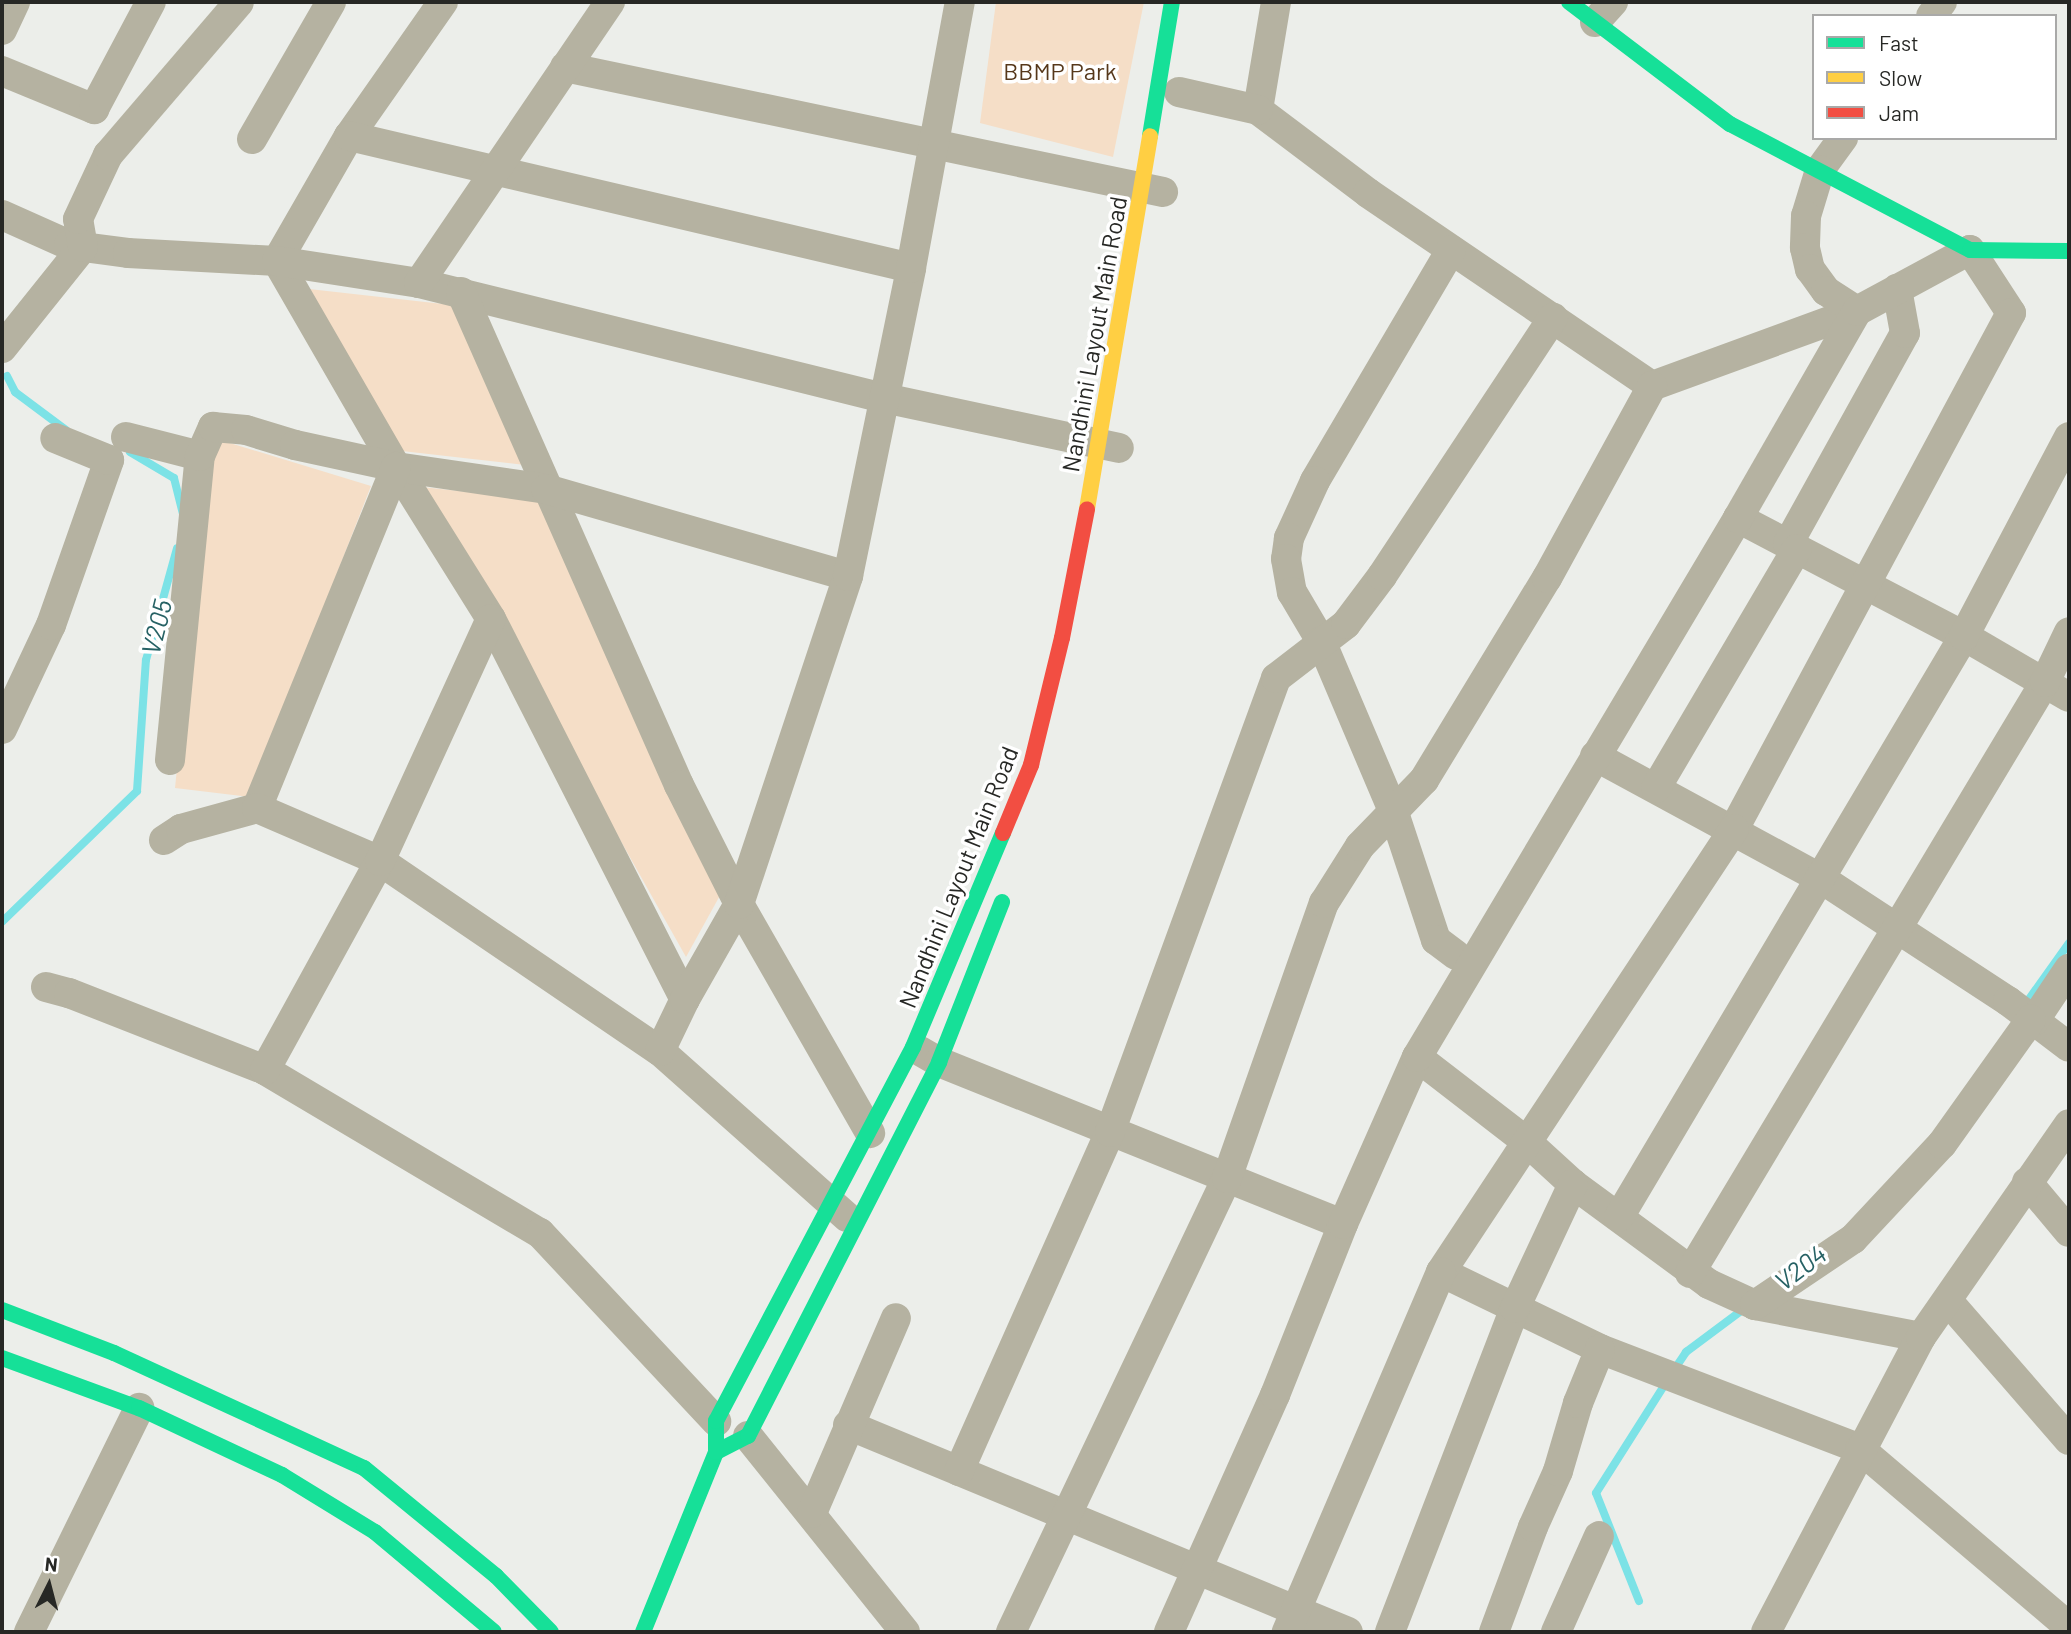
<!DOCTYPE html>
<html>
<head>
<meta charset="utf-8">
<style>
	body { margin:0 }
	#map { position:relative; width:2071px; height:1634px; overflow:hidden; background:#eceeea; font-family:Barlow,sans-serif }
	div>[style] { position:absolute }
	.green>* { inset:0; background:#f5dec7 }
	.stream>* { height:8px; margin:-4px; padding:0 4px; transform-origin:4px; border-radius:4px; background:#7ce2e6 }
	.street>* { height:30px; margin:-15px; padding:0 15px; transform-origin:15px; border-radius:15px; background:#b5b2a1 }
	.fast>* { height:16px; margin:-8px; padding:0 8px; transform-origin:8px; border-radius:8px; background:#16e098 }
	.slow>* { height:16px; margin:-8px; padding:0 8px; transform-origin:8px; border-radius:8px; background:#ffcf43 }
	.jam>* { height:16px; margin:-8px; padding:0 8px; transform-origin:8px; border-radius:8px; background:#f24e42 }
	span { translate:-50% -50%; white-space:nowrap; text-align:center; line-height:1.15; -webkit-text-stroke:7px #fff; paint-order:stroke }
	.park-label { font-size:24px; color:#56381b }
	.street-label { font-size:24px; color:#272825 }
	.water-label { font-size:26px; color:#276265; font-style:italic }
	.frame { position:absolute; inset:0; border:4px solid #272825; pointer-events:none }
	.legend { position:absolute; left:1812px; top:14px; width:245px; height:126px; box-sizing:border-box; background:#fff; border:2px solid #a9a9a8; margin:0; padding:9px 12px; list-style:none; font-size:21px; color:#272825 }
	.legend li { display:flex; align-items:center; gap:14px; height:35px }
	.legend b { width:35px; border:2px solid #a9a9a8 }
	.north { position:absolute; left:14px; top:1550px; width:70px; height:70px; -webkit-text-stroke:5px #fff; paint-order:stroke; rotate:6deg; font-size:19px; font-weight:700; line-height:28px; text-align:center; color:#272825 }
	.north::after { content:''; display:block; margin:auto; width:24px; height:32px; background:#272825; clip-path:polygon(50% 0,100% 100%,50% 72%,0 100%) }
</style>
</head>
<body>
<div id="map">
	<div class="green">
		<div style="clip-path:polygon(996px 2px,1144px 2px,1113px 157px,980px 123px)"></div>
		<div style="clip-path:polygon(309px 289px,452px 305px,525px 465px,402px 451px)"></div>
		<div style="clip-path:polygon(220px 440px,371px 486px,250px 797px,175px 788px,209px 459px)"></div>
		<div style="clip-path:polygon(422px 487px,541px 500px,723px 890px,686px 957px)"></div>
	</div>
	<div class="stream">
		<div style="left:7px;top:376px;width:18px;rotate:63deg"></div>
		<div style="left:15px;top:392px;width:64px;rotate:36.7deg"></div>
		<div style="left:130px;top:452px;width:51px;rotate:30.6deg"></div>
		<div style="left:174px;top:478px;width:38px;rotate:76deg"></div>
		<div style="left:2px;top:922px;width:188px;rotate:-44.1deg"></div>
		<div style="left:137px;top:791px;width:131px;rotate:-86.1deg"></div>
		<div style="left:146px;top:660px;width:116px;rotate:-74.5deg"></div>
		<div style="left:2024px;top:1006px;width:77px;rotate:-54.5deg"></div>
		<div style="left:1674px;top:1370px;width:22px;rotate:-56deg"></div>
		<div style="left:1686px;top:1352px;width:74px;rotate:-36.7deg"></div>
		<div style="left:1639px;top:1601px;width:116px;rotate:-111.7deg"></div>
		<div style="left:1596px;top:1493px;width:133px;rotate:-57.6deg"></div>
	</div>
	<div class="street">
		<div style="left:443px;top:2px;width:164px;rotate:125deg"></div>
		<div style="left:349px;top:136px;width:144px;rotate:119.9deg"></div>
		<div style="left:277px;top:261px;width:238px;rotate:60deg"></div>
		<div style="left:396px;top:467px;width:179px;rotate:58deg"></div>
		<div style="left:491px;top:619px;width:427px;rotate:63deg"></div>
		<div style="left:1276px;top:2px;width:109px;rotate:99.5deg"></div>
		<div style="left:1258px;top:110px;width:138px;rotate:37deg"></div>
		<div style="left:1368px;top:193px;width:343px;rotate:34.2deg"></div>
		<div style="left:1652px;top:386px;width:218px;rotate:-20.1deg"></div>
		<div style="left:1931px;top:16px;width:18px;rotate:-52deg"></div>
		<div style="left:1595px;top:22px;width:27px;rotate:-48deg"></div>
		<div style="left:2px;top:30px;width:31px;rotate:-65deg"></div>
		<div style="left:565px;top:67px;width:611px;rotate:11.81deg"></div>
		<div style="left:2px;top:71px;width:100px;rotate:22.4deg"></div>
		<div style="left:94px;top:109px;width:121px;rotate:-62deg"></div>
		<div style="left:1179px;top:92px;width:81px;rotate:12.8deg"></div>
		<div style="left:349px;top:136px;width:577px;rotate:13.22deg"></div>
		<div style="left:1843px;top:138px;width:39px;rotate:126deg"></div>
		<div style="left:1820px;top:170px;width:48px;rotate:106.9deg"></div>
		<div style="left:1806px;top:216px;width:32px;rotate:92deg"></div>
		<div style="left:1805px;top:248px;width:22px;rotate:77deg"></div>
		<div style="left:1810px;top:269px;width:27px;rotate:54deg"></div>
		<div style="left:1826px;top:291px;width:37px;rotate:33deg"></div>
		<div style="left:252px;top:139px;width:158px;rotate:-60deg"></div>
		<div style="left:2px;top:215px;width:73px;rotate:24.1deg"></div>
		<div style="left:69px;top:245px;width:14px;rotate:8deg"></div>
		<div style="left:83px;top:247px;width:45px;rotate:7.6deg"></div>
		<div style="left:128px;top:253px;width:149px;rotate:3.1deg"></div>
		<div style="left:277px;top:261px;width:144px;rotate:8.8deg"></div>
		<div style="left:419px;top:283px;width:479px;rotate:13.9deg"></div>
		<div style="left:884px;top:398px;width:240px;rotate:12deg"></div>
		<div style="left:1451px;top:250px;width:268px;rotate:120.5deg"></div>
		<div style="left:1315px;top:481px;width:63px;rotate:114.5deg"></div>
		<div style="left:1289px;top:538px;width:21px;rotate:98deg"></div>
		<div style="left:1286px;top:559px;width:34px;rotate:80deg"></div>
		<div style="left:1292px;top:592px;width:57px;rotate:59.4deg"></div>
		<div style="left:1321px;top:641px;width:187px;rotate:67deg"></div>
		<div style="left:1394px;top:813px;width:134px;rotate:71.7deg"></div>
		<div style="left:1436px;top:940px;width:25px;rotate:37deg"></div>
		<div style="left:419px;top:283px;width:340px;rotate:-55.8deg"></div>
		<div style="left:461px;top:292px;width:539px;rotate:66.15deg"></div>
		<div style="left:679px;top:785px;width:133px;rotate:63.2deg"></div>
		<div style="left:739px;top:904px;width:264px;rotate:60.2deg"></div>
		<div style="left:2px;top:348px;width:129px;rotate:-51.3deg"></div>
		<div style="left:83px;top:247px;width:28px;rotate:-100deg"></div>
		<div style="left:78px;top:219px;width:71px;rotate:-64.9deg"></div>
		<div style="left:108px;top:155px;width:201px;rotate:-49.4deg"></div>
		<div style="left:126px;top:437px;width:76px;rotate:14.4deg"></div>
		<div style="left:1738px;top:518px;width:255px;rotate:27.6deg"></div>
		<div style="left:1964px;top:636px;width:121px;rotate:30.2deg"></div>
		<div style="left:1788px;top:544px;width:241px;rotate:-61deg"></div>
		<div style="left:1905px;top:333px;width:45px;rotate:-100.3deg"></div>
		<div style="left:2px;top:729px;width:115px;rotate:-64.8deg"></div>
		<div style="left:51px;top:625px;width:175px;rotate:-70.6deg"></div>
		<div style="left:109px;top:460px;width:58px;rotate:-157.8deg"></div>
		<div style="left:1595px;top:756px;width:256px;rotate:28.5deg"></div>
		<div style="left:1820px;top:878px;width:225px;rotate:33.2deg"></div>
		<div style="left:2008px;top:1001px;width:76px;rotate:37deg"></div>
		<div style="left:170px;top:760px;width:305px;rotate:-84.4deg"></div>
		<div style="left:200px;top:456px;width:32px;rotate:-66deg"></div>
		<div style="left:213px;top:427px;width:33px;rotate:5deg"></div>
		<div style="left:246px;top:430px;width:51px;rotate:17deg"></div>
		<div style="left:295px;top:445px;width:103px;rotate:12.3deg"></div>
		<div style="left:396px;top:467px;width:152px;rotate:8.3deg"></div>
		<div style="left:546px;top:489px;width:314px;rotate:16.1deg"></div>
		<div style="left:1656px;top:788px;width:277px;rotate:-59.5deg"></div>
		<div style="left:257px;top:808px;width:368px;rotate:-67.8deg"></div>
		<div style="left:164px;top:840px;width:20px;rotate:-33deg"></div>
		<div style="left:181px;top:829px;width:79px;rotate:-15.4deg"></div>
		<div style="left:257px;top:808px;width:134px;rotate:23.3deg"></div>
		<div style="left:380px;top:861px;width:338px;rotate:34.2deg"></div>
		<div style="left:660px;top:1051px;width:250px;rotate:41.6deg"></div>
		<div style="left:46px;top:987px;width:24px;rotate:15deg"></div>
		<div style="left:69px;top:993px;width:211px;rotate:21.4deg"></div>
		<div style="left:265px;top:1070px;width:320px;rotate:30.7deg"></div>
		<div style="left:540px;top:1233px;width:258px;rotate:46.9deg"></div>
		<div style="left:2034px;top:1021px;width:63px;rotate:-56.1deg"></div>
		<div style="left:660px;top:1051px;width:58px;rotate:-64.3deg"></div>
		<div style="left:685px;top:999px;width:109px;rotate:-60.4deg"></div>
		<div style="left:739px;top:904px;width:346px;rotate:-71.6deg"></div>
		<div style="left:848px;top:576px;width:314px;rotate:-78.4deg"></div>
		<div style="left:911px;top:268px;width:270px;rotate:-79.6deg"></div>
		<div style="left:920px;top:1051px;width:22px;rotate:30deg"></div>
		<div style="left:939px;top:1062px;width:435px;rotate:21.9deg"></div>
		<div style="left:1417px;top:1057px;width:139px;rotate:37.7deg"></div>
		<div style="left:1527px;top:1142px;width:62px;rotate:42.4deg"></div>
		<div style="left:1573px;top:1184px;width:169px;rotate:36.3deg"></div>
		<div style="left:1709px;top:1284px;width:51px;rotate:24.5deg"></div>
		<div style="left:1755px;top:1305px;width:169px;rotate:10.9deg"></div>
		<div style="left:265px;top:1070px;width:239px;rotate:-61.2deg"></div>
		<div style="left:380px;top:861px;width:266px;rotate:-65.4deg"></div>
		<div style="left:2027px;top:1182px;width:65px;rotate:50deg"></div>
		<div style="left:1619px;top:1217px;width:676px;rotate:-59.3deg"></div>
		<div style="left:1964px;top:636px;width:225px;rotate:-62.2deg"></div>
		<div style="left:1441px;top:1272px;width:177px;rotate:25.8deg"></div>
		<div style="left:1600px;top:1349px;width:279px;rotate:21deg"></div>
		<div style="left:1860px;top:1449px;width:275px;rotate:40.4deg"></div>
		<div style="left:1690px;top:1273px;width:689px;rotate:-59.01deg"></div>
		<div style="left:2045px;top:682px;width:55px;rotate:-64.4deg"></div>
		<div style="left:1948px;top:1301px;width:184px;rotate:49deg"></div>
		<div style="left:1755px;top:1305px;width:118px;rotate:-34deg"></div>
		<div style="left:1853px;top:1239px;width:130px;rotate:-46.9deg"></div>
		<div style="left:1942px;top:1144px;width:153px;rotate:-54.5deg"></div>
		<div style="left:848px;top:1425px;width:541px;rotate:22.49deg"></div>
		<div style="left:748px;top:1436px;width:251px;rotate:51.3deg"></div>
		<div style="left:959px;top:1471px;width:371px;rotate:-66deg"></div>
		<div style="left:1110px;top:1132px;width:483px;rotate:-69.9deg"></div>
		<div style="left:1276px;top:678px;width:88px;rotate:-37.6deg"></div>
		<div style="left:1346px;top:624px;width:60px;rotate:-53.1deg"></div>
		<div style="left:1382px;top:576px;width:310px;rotate:-56.5deg"></div>
		<div style="left:812px;top:1513px;width:212px;rotate:-66.7deg"></div>
		<div style="left:29px;top:1632px;width:250px;rotate:-63.8deg"></div>
		<div style="left:1011px;top:1632px;width:503px;rotate:-64.56deg"></div>
		<div style="left:1227px;top:1178px;width:292px;rotate:-70.6deg"></div>
		<div style="left:1324px;top:903px;width:67px;rotate:-57.7deg"></div>
		<div style="left:1360px;top:846px;width:92px;rotate:-45.9deg"></div>
		<div style="left:1424px;top:780px;width:237px;rotate:-58.7deg"></div>
		<div style="left:1547px;top:578px;width:219px;rotate:-61.3deg"></div>
		<div style="left:1169px;top:1632px;width:260px;rotate:-65.9deg"></div>
		<div style="left:1275px;top:1395px;width:184px;rotate:-68.3deg"></div>
		<div style="left:1343px;top:1224px;width:183px;rotate:-66.1deg"></div>
		<div style="left:1417px;top:1057px;width:627px;rotate:-59.22deg"></div>
		<div style="left:1738px;top:518px;width:239px;rotate:-60.1deg"></div>
		<div style="left:1857px;top:311px;width:128px;rotate:-28.4deg"></div>
		<div style="left:1970px;top:250px;width:75px;rotate:56.9deg"></div>
		<div style="left:2011px;top:313px;width:586px;rotate:118.23deg"></div>
		<div style="left:1734px;top:829px;width:531px;rotate:123.48deg"></div>
		<div style="left:1441px;top:1272px;width:392px;rotate:113.2deg"></div>
		<div style="left:1390px;top:1632px;width:347px;rotate:-68.9deg"></div>
		<div style="left:1515px;top:1308px;width:137px;rotate:-64.9deg"></div>
		<div style="left:1494px;top:1632px;width:112px;rotate:-69.6deg"></div>
		<div style="left:1533px;top:1527px;width:61px;rotate:-65.9deg"></div>
		<div style="left:1558px;top:1471px;width:71px;rotate:-73.6deg"></div>
		<div style="left:1578px;top:1403px;width:58px;rotate:-67.8deg"></div>
		<div style="left:1556px;top:1632px;width:105px;rotate:-65.9deg"></div>
		<div style="left:1766px;top:1632px;width:333px;rotate:-62.3deg"></div>
		<div style="left:1921px;top:1337px;width:259px;rotate:-55.2deg"></div>
	</div>
	<div class="fast">
		<div style="left:1569px;top:2px;width:202px;rotate:37.2deg"></div>
		<div style="left:1730px;top:124px;width:271px;rotate:27.7deg"></div>
		<div style="left:1970px;top:250px;width:99px;rotate:0.6deg"></div>
		<div style="left:1150px;top:136px;width:136px;rotate:-80.7deg"></div>
		<div style="left:2px;top:1310px;width:120px;rotate:21deg"></div>
		<div style="left:114px;top:1353px;width:275px;rotate:24.7deg"></div>
		<div style="left:364px;top:1468px;width:171px;rotate:39.3deg"></div>
		<div style="left:496px;top:1576px;width:78px;rotate:45.5deg"></div>
		<div style="left:2px;top:1358px;width:146px;rotate:20.1deg"></div>
		<div style="left:139px;top:1408px;width:158px;rotate:25.1deg"></div>
		<div style="left:282px;top:1475px;width:109px;rotate:31.5deg"></div>
		<div style="left:375px;top:1532px;width:155px;rotate:40deg"></div>
		<div style="left:716px;top:1452px;width:36px;rotate:-27deg"></div>
		<div style="left:748px;top:1436px;width:420px;rotate:-62.9deg"></div>
		<div style="left:939px;top:1062px;width:172px;rotate:-68.5deg"></div>
		<div style="left:643px;top:1632px;width:194px;rotate:-67.9deg"></div>
		<div style="left:716px;top:1452px;width:31px;rotate:-90deg"></div>
		<div style="left:716px;top:1421px;width:423px;rotate:-62.2deg"></div>
		<div style="left:913px;top:1047px;width:232px;rotate:-67.2deg"></div>
	</div>
	<div class="slow">
		<div style="left:1087px;top:509px;width:378px;rotate:-80.4deg"></div>
	</div>
	<div class="jam">
		<div style="left:1003px;top:833px;width:74px;rotate:-67.6deg"></div>
		<div style="left:1031px;top:765px;width:131px;rotate:-76.3deg"></div>
		<div style="left:1062px;top:638px;width:131px;rotate:-79deg"></div>
	</div>
	<div class="park-label">
		<span style="left:1060px;top:71px">BBMP Park</span>
	</div>
	<div class="street-label">
		<span style="left:1094px;top:334px;rotate:-80deg">Nandhini Layout Main Road</span>
		<span style="left:958px;top:877px;rotate:-68deg">Nandhini Layout Main Road</span>
	</div>
	<div class="water-label">
		<span style="left:156px;top:627px;rotate:-76deg">V205</span>
		<span style="left:1800px;top:1267px;rotate:-37deg">V204</span>
	</div>
	<div class="frame"></div>
	<ul class="legend">
	<li><b style="height:9px;background:#16e098"></b>Fast</li>
	<li><b style="height:9px;background:#ffcf43"></b>Slow</li>
	<li><b style="height:9px;background:#f24e42"></b>Jam</li>
	</ul>
	<div class="north">N</div>
</div>
</body>
</html>
